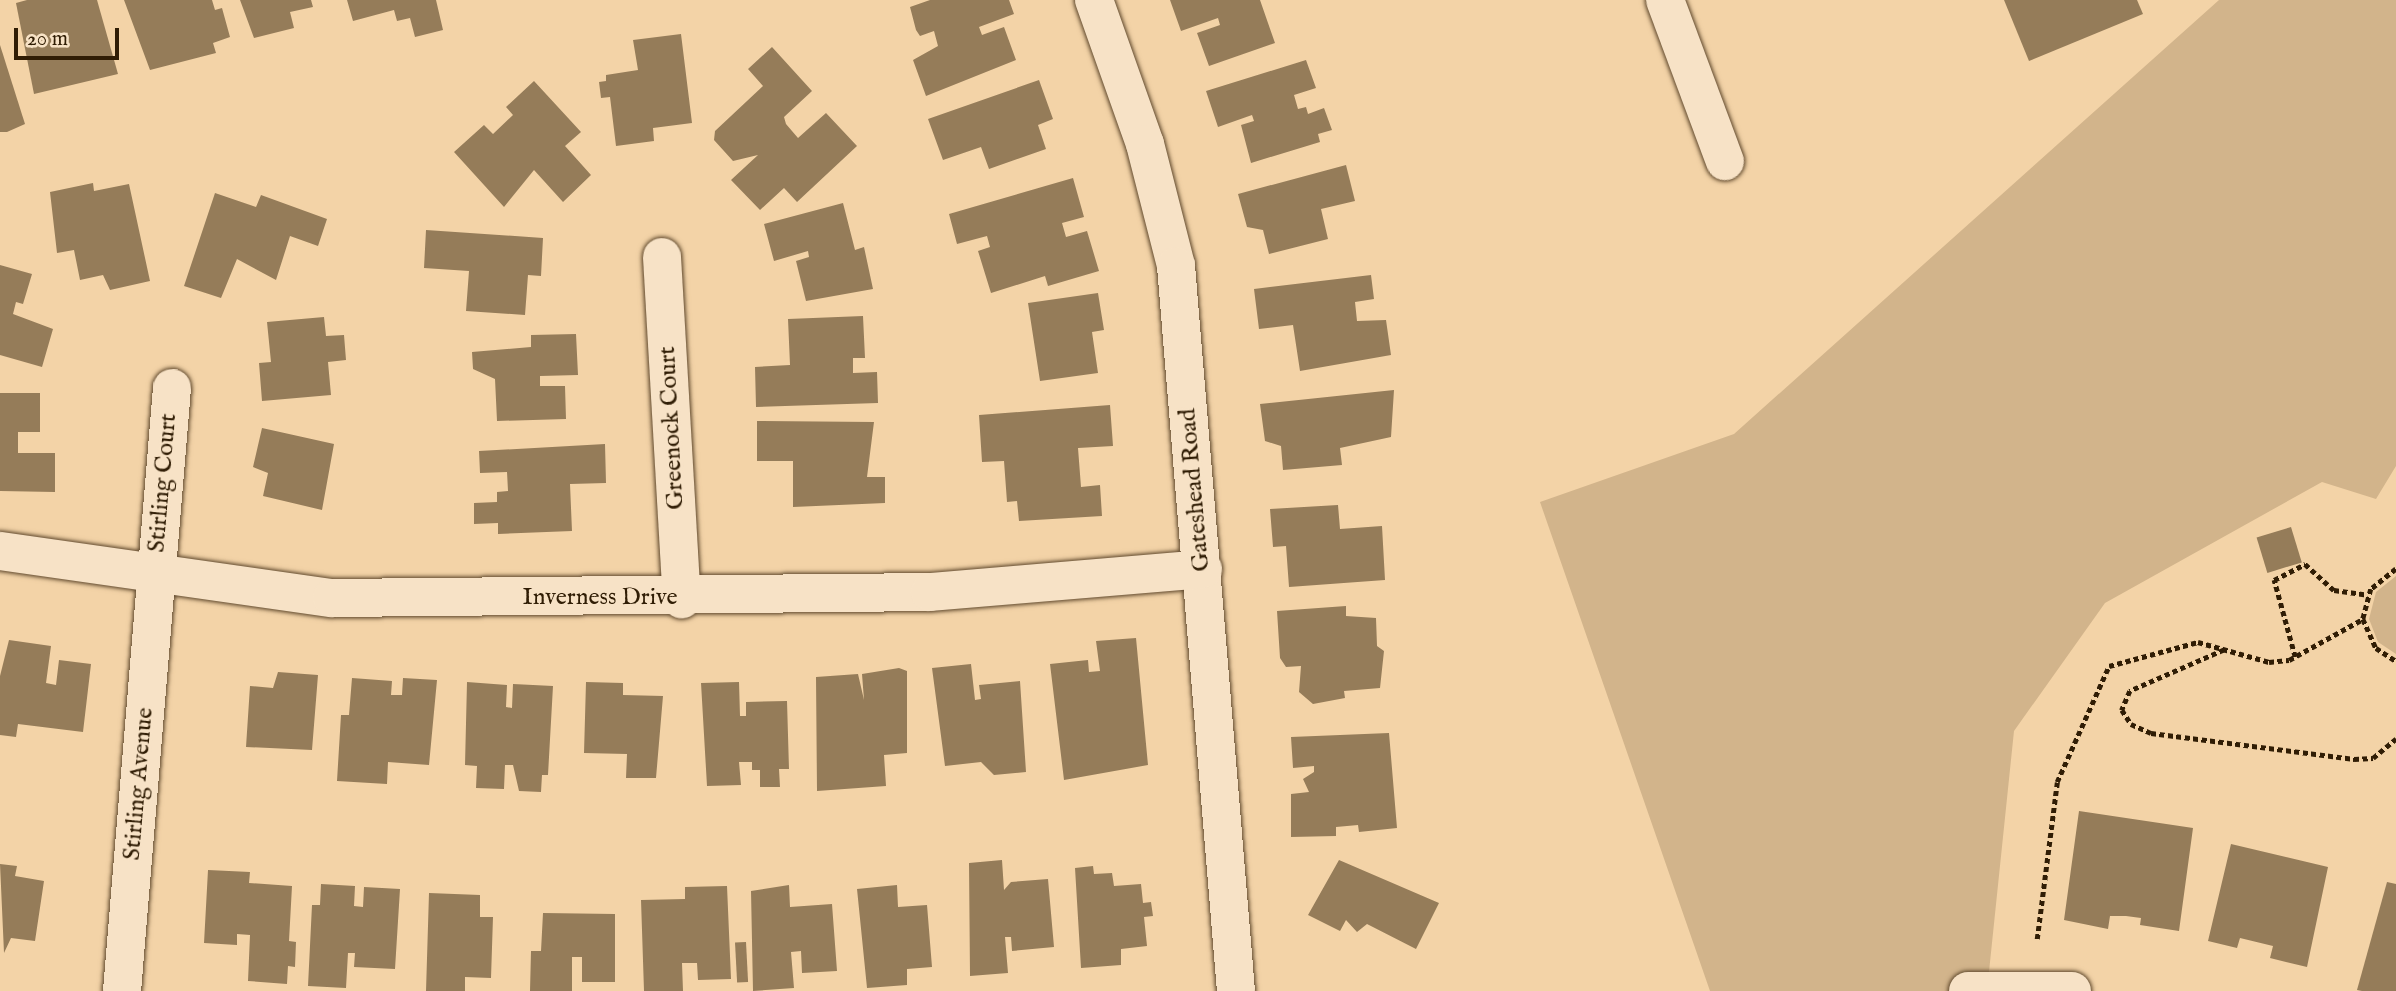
<!DOCTYPE html>
<html>
<head>
<meta charset="utf-8">
<style>
	body { margin:0 }
	#map { position:relative; width:2396px; height:991px; overflow:hidden; background:#f3d3a7; font-family:"IM FELL English",serif }
	div>[style] { position:absolute }
	.green>* { inset:0; background:#d2b48b }
	.building>* { inset:0; background:#957c59; transform-origin:0 0 }
	.path>* { height:4.5px; margin-top:-2.25px; transform-origin:0; background:repeating-linear-gradient(90deg,#301d05 0 5px,transparent 0 8.5px) }
	.roads { filter:drop-shadow(0 0 2px #614a2e) drop-shadow(0 0 2px #614a2e) }
	.minor>* { height:38px; margin:-19px; padding:0 19px; transform-origin:19px; border-radius:19px; background:#f7e2c6 }
	span { translate:-50% -50%; white-space:nowrap; text-align:center; line-height:1.15; -webkit-text-stroke:5px #f7e2c6; paint-order:stroke }
	.street-label { font-size:24px; color:#301d05 }
	.scale { position:absolute; left:14px; top:28px; width:105px; height:32px; box-sizing:border-box; border:4px solid #301d05; border-top:0; padding-left:9px; font-size:21px; line-height:24px; white-space:nowrap; color:#301d05; -webkit-text-stroke:5px #f7e2c6; paint-order:stroke }
</style>
</head>
<body>
<div id="map">
	<div class="green">
		<div style="clip-path:polygon(2219px 0,2396px 0,2396px 466px,2376px 499px,2322px 482px,2105px 603px,2014px 731px,1987px 991px,1710px 991px,1540px 502px,1734px 434px)"></div>
		<div style="clip-path:polygon(2396px 576px,2396px 654px,2378px 642px,2369px 619px,2376px 592px)"></div>
	</div>
	<div class="building">
		<div style="clip-path:polygon(27px 0,97px 0,118px 74px,34px 94px,16px 3px)"></div>
		<div style="clip-path:polygon(124px 0,212px 0,215px 10px,222px 8px,230px 37px,213px 43px,216px 53px,150px 70px)"></div>
		<div style="clip-path:polygon(240px 0,311px 0,313px 7px,290px 12px,294px 28px,254px 38px)"></div>
		<div style="clip-path:polygon(347px 0,436px 0,443px 30px,415px 37px,410px 18px,397px 21px,394px 10px,353px 21px)"></div>
		<div style="clip-path:polygon(930px 0,1009px 0,1014px 14px,979px 27px,982px 35px,1004px 27px,1016px 60px,926px 96px,913px 60px,938px 46px,934px 31px,920px 36px,916px 30px,910px 7px)"></div>
		<div style="clip-path:polygon(1170px 0,1260px 0,1275px 43px,1209px 66px,1197px 33px,1220px 25px,1218px 18px,1181px 31px)"></div>
		<div style="clip-path:polygon(2004px 0,2137px 0,2143px 14px,2029px 61px)"></div>
		<div style="clip-path:polygon(681px 34px,692px 123px,653px 128px,654px 141px,616px 146px,610px 97px,601px 98px,599px 82px,606px 81px,606px 75px,638px 70px,633px 40px)"></div>
		<div style="clip-path:polygon(0 45px,25px 124px,7px 132px,0 132px)"></div>
		<div style="clip-path:polygon(772px 47px,812px 91px,784px 117px,786px 124px,798px 138px,826px 113px,857px 146px,797px 202px,784px 188px,760px 210px,731px 180px,758px 155px,733px 161px,714px 140px,715px 131px,763px 86px,748px 69px)"></div>
		<div style="clip-path:polygon(1306px 60px,1316px 88px,1294px 95px,1298px 109px,1306px 107px,1308px 114px,1324px 108px,1332px 130px,1318px 134px,1320px 142px,1251px 163px,1241px 125px,1254px 121px,1252px 115px,1218px 127px,1206px 91px)"></div>
		<div style="clip-path:polygon(1039px 80px,1053px 119px,1038px 125px,1046px 149px,989px 169px,981px 147px,943px 160px,928px 119px)"></div>
		<div style="clip-path:polygon(534px 81px,581px 132px,565px 146px,591px 175px,563px 202px,534px 170px,504px 207px,454px 152px,484px 125px,493px 134px,513px 115px,506px 107px)"></div>
		<div style="clip-path:polygon(1346px 165px,1355px 201px,1321px 209px,1328px 239px,1269px 254px,1263px 230px,1247px 227px,1238px 194px)"></div>
		<div style="clip-path:polygon(1073px 178px,1084px 217px,1062px 223px,1066px 237px,1087px 231px,1099px 271px,1048px 286px,1045px 276px,991px 293px,978px 251px,990px 247px,987px 236px,957px 244px,949px 214px)"></div>
		<div style="clip-path:polygon(93px 183px,94px 191px,129px 184px,150px 281px,110px 290px,103px 275px,80px 280px,74px 250px,57px 253px,50px 192px)"></div>
		<div style="clip-path:polygon(215px 193px,256px 207px,261px 195px,327px 219px,318px 246px,290px 236px,276px 280px,237px 259px,221px 298px,184px 286px)"></div>
		<div style="clip-path:polygon(843px 203px,855px 250px,864px 247px,873px 289px,806px 301px,796px 261px,809px 257px,808px 251px,774px 261px,764px 224px)"></div>
		<div style="clip-path:polygon(426px 230px,543px 238px,541px 276px,528px 275px,525px 315px,466px 311px,469px 271px,424px 268px)"></div>
		<div style="clip-path:polygon(0 265px,32px 274px,23px 304px,16px 302px,13px 314px,53px 329px,42px 367px,0 355px)"></div>
		<div style="clip-path:polygon(1371px 275px,1374px 299px,1355px 302px,1357px 321px,1386px 320px,1391px 355px,1300px 371px,1293px 325px,1259px 329px,1254px 289px)"></div>
		<div style="clip-path:polygon(1098px 293px,1104px 330px,1092px 332px,1098px 373px,1040px 381px,1028px 303px)"></div>
		<div style="clip-path:polygon(863px 316px,865px 358px,853px 358px,853px 373px,877px 372px,878px 403px,756px 407px,755px 367px,790px 365px,788px 319px)"></div>
		<div style="clip-path:polygon(324px 317px,326px 336px,344px 335px,346px 360px,328px 362px,331px 395px,262px 401px,259px 363px,271px 362px,267px 322px)"></div>
		<div style="clip-path:polygon(576px 334px,578px 375px,540px 376px,540px 386px,565px 386px,566px 419px,497px 421px,495px 379px,473px 369px,472px 352px,531px 347px,531px 335px)"></div>
		<div style="clip-path:polygon(1394px 390px,1391px 437px,1340px 448px,1342px 465px,1283px 470px,1281px 446px,1265px 441px,1260px 404px)"></div>
		<div style="clip-path:polygon(0 393px,40px 393px,40px 432px,18px 432px,18px 453px,55px 453px,55px 492px,0 491px)"></div>
		<div style="clip-path:polygon(1110px 405px,1113px 446px,1078px 448px,1081px 487px,1100px 485px,1102px 516px,1019px 521px,1017px 501px,1007px 502px,1004px 461px,982px 462px,979px 415px)"></div>
		<div style="clip-path:polygon(757px 421px,874px 422px,867px 477px,885px 477px,885px 503px,793px 507px,793px 461px,757px 461px)"></div>
		<div style="clip-path:polygon(262px 428px,334px 444px,322px 510px,263px 496px,268px 473px,253px 467px)"></div>
		<div style="clip-path:polygon(605px 444px,606px 483px,570px 484px,572px 531px,498px 534px,498px 523px,474px 524px,474px 503px,497px 502px,497px 492px,508px 491px,507px 472px,480px 473px,479px 451px)"></div>
		<div style="clip-path:polygon(1338px 505px,1340px 529px,1382px 526px,1385px 580px,1289px 587px,1286px 546px,1273px 547px,1270px 509px)"></div>
		<div style="left:2291px;top:527px;width:37px;height:36px;rotate:73deg"></div>
		<div style="clip-path:polygon(1346px 606px,1346px 616px,1376px 618px,1377px 646px,1384px 651px,1380px 688px,1344px 691px,1345px 698px,1313px 704px,1299px 692px,1301px 666px,1286px 667px,1280px 658px,1277px 611px)"></div>
		<div style="clip-path:polygon(1136px 638px,1148px 765px,1064px 780px,1050px 664px,1088px 660px,1089px 672px,1100px 671px,1096px 641px)"></div>
		<div style="clip-path:polygon(9px 640px,51px 646px,46px 683px,56px 685px,59px 660px,91px 664px,83px 732px,18px 724px,16px 737px,0 735px,0 676px)"></div>
		<div style="clip-path:polygon(971px 664px,975px 700px,981px 699px,979px 685px,1020px 681px,1026px 772px,994px 775px,981px 762px,945px 766px,932px 668px)"></div>
		<div style="clip-path:polygon(899px 668px,907px 671px,907px 753px,884px 755px,886px 786px,817px 791px,816px 677px,858px 674px,864px 700px,862px 674px)"></div>
		<div style="clip-path:polygon(278px 672px,318px 675px,312px 750px,246px 747px,250px 686px,273px 688px)"></div>
		<div style="clip-path:polygon(352px 678px,392px 681px,391px 695px,402px 695px,403px 678px,437px 680px,429px 765px,388px 762px,387px 784px,337px 781px,341px 715px,349px 715px)"></div>
		<div style="clip-path:polygon(467px 682px,507px 685px,506px 707px,512px 708px,513px 684px,553px 686px,548px 775px,542px 775px,541px 792px,519px 791px,513px 765px,505px 765px,504px 789px,476px 788px,477px 766px,465px 765px)"></div>
		<div style="clip-path:polygon(586px 682px,623px 683px,623px 695px,663px 696px,656px 778px,626px 778px,627px 754px,584px 753px)"></div>
		<div style="clip-path:polygon(739px 682px,740px 716px,746px 716px,746px 702px,787px 701px,789px 769px,779px 769px,780px 787px,760px 787px,760px 770px,752px 770px,752px 762px,739px 762px,741px 785px,707px 786px,701px 683px)"></div>
		<div style="clip-path:polygon(1389px 733px,1397px 828px,1359px 832px,1358px 825px,1336px 827px,1336px 836px,1291px 837px,1291px 794px,1309px 792px,1303px 779px,1314px 772px,1314px 766px,1293px 768px,1291px 737px)"></div>
		<div style="clip-path:polygon(2079px 811px,2193px 828px,2179px 931px,2140px 925px,2141px 918px,2126px 916px,2110px 916px,2108px 929px,2064px 920px)"></div>
		<div style="clip-path:polygon(2231px 844px,2328px 867px,2307px 967px,2270px 958px,2273px 946px,2240px 938px,2237px 948px,2208px 941px)"></div>
		<div style="clip-path:polygon(1002px 860px,1004px 890px,1011px 882px,1048px 879px,1054px 947px,1012px 951px,1011px 937px,1005px 937px,1008px 973px,970px 976px,969px 863px)"></div>
		<div style="clip-path:polygon(1339px 860px,1439px 903px,1416px 949px,1367px 924px,1357px 932px,1346px 920px,1340px 931px,1308px 915px)"></div>
		<div style="clip-path:polygon(0 864px,17px 866px,15px 876px,44px 881px,35px 941px,11px 938px,4px 953px)"></div>
		<div style="clip-path:polygon(1093px 866px,1094px 874px,1112px 873px,1114px 886px,1141px 884px,1143px 903px,1151px 902px,1153px 916px,1144px 917px,1147px 946px,1121px 949px,1121px 965px,1081px 968px,1075px 868px)"></div>
		<div style="clip-path:polygon(208px 870px,250px 872px,249px 883px,292px 886px,289px 941px,296px 942px,295px 967px,288px 966px,287px 984px,248px 981px,250px 935px,237px 934px,237px 945px,204px 943px)"></div>
		<div style="clip-path:polygon(2387px 882px,2396px 884px,2396px 991px,2362px 991px,2357px 990px)"></div>
		<div style="clip-path:polygon(321px 884px,355px 886px,354px 906px,363px 907px,364px 887px,400px 889px,395px 969px,354px 967px,355px 953px,348px 953px,346px 988px,308px 986px,312px 905px,320px 905px)"></div>
		<div style="clip-path:polygon(789px 885px,790px 907px,832px 904px,837px 971px,802px 973px,801px 951px,791px 952px,794px 988px,753px 991px,751px 891px)"></div>
		<div style="clip-path:polygon(897px 885px,898px 907px,927px 905px,932px 967px,907px 969px,907px 985px,867px 988px,857px 889px)"></div>
		<div style="clip-path:polygon(727px 886px,731px 979px,698px 980px,697px 963px,682px 963px,683px 991px,644px 991px,641px 900px,685px 899px,685px 887px)"></div>
		<div style="clip-path:polygon(429px 893px,480px 895px,480px 917px,493px 917px,491px 978px,465px 977px,465px 991px,426px 991px)"></div>
		<div style="clip-path:polygon(543px 913px,615px 914px,615px 982px,582px 982px,582px 957px,572px 957px,572px 991px,530px 991px,531px 951px,541px 951px)"></div>
		<div style="left:746px;top:942px;width:40px;height:11px;rotate:87deg"></div>
	</div>
	<div class="path">
		<div style="left:2396px;top:569px;width:32px;rotate:141deg"></div>
		<div style="left:2371px;top:589px;width:31px;rotate:105deg"></div>
		<div style="left:2363px;top:619px;width:32px;rotate:66deg"></div>
		<div style="left:2376px;top:648px;width:24px;rotate:33deg"></div>
		<div style="left:2224px;top:650px;width:103px;rotate:156.4deg"></div>
		<div style="left:2130px;top:691px;width:21px;rotate:113deg"></div>
		<div style="left:2122px;top:710px;width:17px;rotate:57deg"></div>
		<div style="left:2131px;top:724px;width:22px;rotate:24deg"></div>
		<div style="left:2151px;top:733px;width:205px;rotate:7.3deg"></div>
		<div style="left:2354px;top:759px;width:19px;rotate:-3deg"></div>
		<div style="left:2373px;top:758px;width:30px;rotate:-40deg"></div>
		<div style="left:2295px;top:657px;width:80px;rotate:-105.3deg"></div>
		<div style="left:2274px;top:580px;width:35px;rotate:-27deg"></div>
		<div style="left:2305px;top:564px;width:39px;rotate:42deg"></div>
		<div style="left:2334px;top:590px;width:34px;rotate:8deg"></div>
		<div style="left:2037px;top:939px;width:158px;rotate:-82.7deg"></div>
		<div style="left:2057px;top:782px;width:127px;rotate:-65.9deg"></div>
		<div style="left:2109px;top:666px;width:92px;rotate:-15.1deg"></div>
		<div style="left:2198px;top:642px;width:74px;rotate:15.7deg"></div>
		<div style="left:2269px;top:662px;width:20px;rotate:-6deg"></div>
		<div style="left:2289px;top:660px;width:85px;rotate:-29deg"></div>
	</div>
	<div class="roads">
		<div class="minor">
			<div style="left:1094px;top:0;width:153px;rotate:70.5deg"></div>
			<div style="left:1145px;top:144px;width:126px;rotate:75.7deg"></div>
			<div style="left:1176px;top:266px;width:727px;rotate:85.27deg"></div>
			<div style="left:1665px;top:0;width:172px;rotate:69.6deg"></div>
			<div style="left:662px;top:257px;width:343px;rotate:86.7deg"></div>
			<div style="left:0;top:551px;width:335px;rotate:8.1deg"></div>
			<div style="left:332px;top:598px;width:598px;rotate:-0.57deg"></div>
			<div style="left:930px;top:592px;width:274px;rotate:-4.8deg"></div>
			<div style="left:122px;top:991px;width:605px;rotate:-85.26deg"></div>
			<div style="left:1968px;top:991px;width:104px"></div>
		</div>
	</div>
	<div class="street-label">
		<span style="left:672px;top:428px;rotate:-93deg">Greenock Court</span>
		<span style="left:163px;top:483px;rotate:-85deg">Stirling Court</span>
		<span style="left:1195px;top:490px;rotate:-95deg">Gateshead Road</span>
		<span style="left:600px;top:598px">Inverness Drive</span>
		<span style="left:139px;top:784px;rotate:-85deg">Stirling Avenue</span>
	</div>
	<div class="scale">20 m</div>
</div>
</body>
</html>
